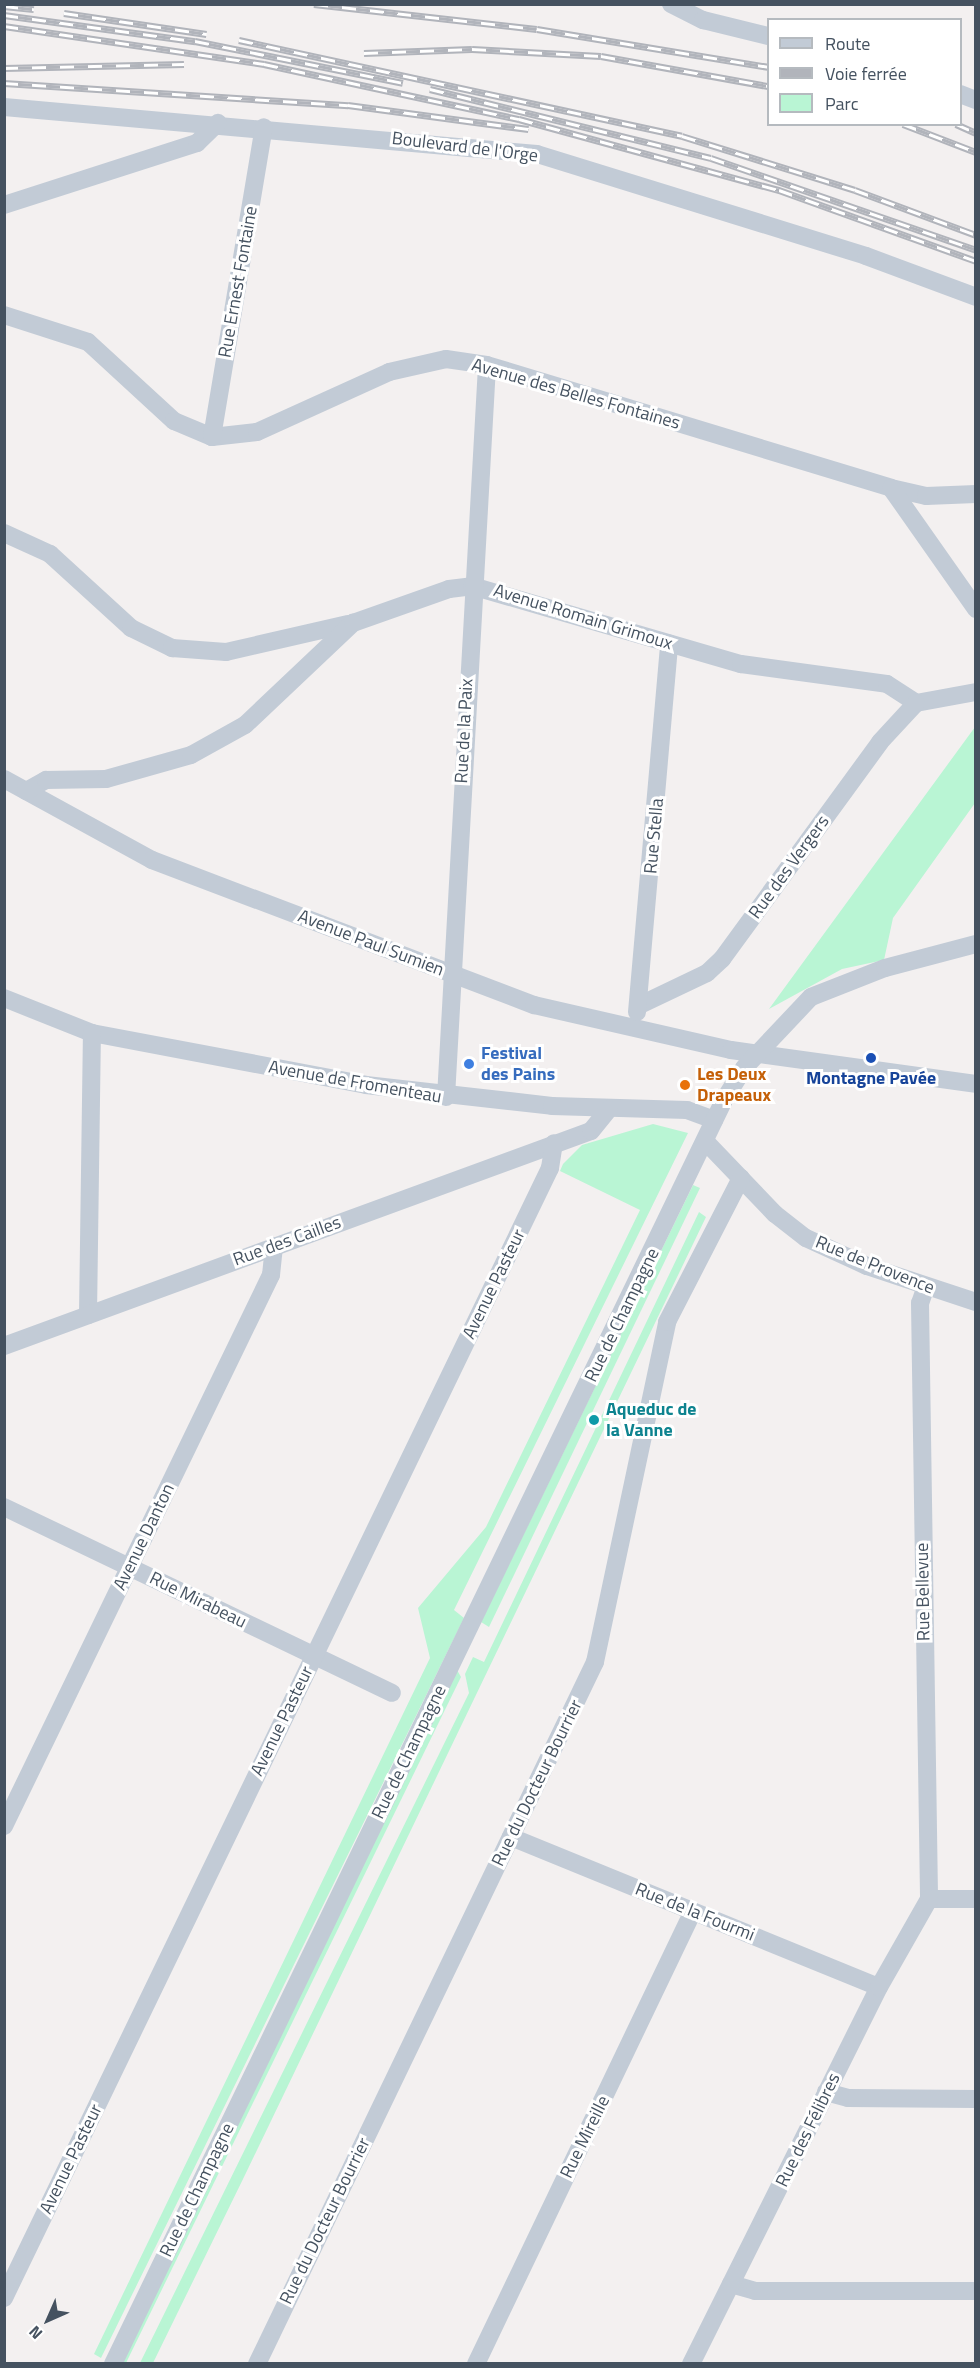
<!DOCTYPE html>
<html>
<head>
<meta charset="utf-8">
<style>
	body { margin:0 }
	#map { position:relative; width:980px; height:2368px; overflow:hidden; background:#f3f0f0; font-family:"Titillium Web",sans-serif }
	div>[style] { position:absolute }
	.green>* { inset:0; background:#b9f5d4 }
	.minor>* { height:18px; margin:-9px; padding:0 9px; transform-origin:9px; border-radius:9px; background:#c2cbd6 }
	.rail>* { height:7px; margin-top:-3.5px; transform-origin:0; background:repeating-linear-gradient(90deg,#fff 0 14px,#b1b4bb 0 28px); box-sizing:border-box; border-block:2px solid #b1b4bb }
	.dots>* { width:16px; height:16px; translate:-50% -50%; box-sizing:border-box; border:3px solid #fff; border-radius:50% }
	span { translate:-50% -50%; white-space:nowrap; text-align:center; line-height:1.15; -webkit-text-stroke:6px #fff; paint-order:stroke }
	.street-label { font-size:18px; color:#455260 }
	.shop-label { font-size:18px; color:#366cbe; font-weight:700 }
	.left { translate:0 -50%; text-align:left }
	.food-label { font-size:18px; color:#c56008; font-weight:700 }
	.transit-label { font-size:18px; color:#164399; font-weight:700 }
	.culture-label { font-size:18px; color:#0d838f; font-weight:700 }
	.frame { position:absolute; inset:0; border:6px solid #455260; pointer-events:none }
	.legend { position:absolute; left:767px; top:18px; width:195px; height:108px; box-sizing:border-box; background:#fff; border:2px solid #b5babf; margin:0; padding:8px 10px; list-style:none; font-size:18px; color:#455260 }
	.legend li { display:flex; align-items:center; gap:12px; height:30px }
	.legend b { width:30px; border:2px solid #b5babf }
	.north { position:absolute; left:18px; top:2290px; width:60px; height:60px; -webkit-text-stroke:4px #fff; paint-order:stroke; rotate:225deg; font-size:16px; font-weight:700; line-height:24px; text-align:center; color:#455260 }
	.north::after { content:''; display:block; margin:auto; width:21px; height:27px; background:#455260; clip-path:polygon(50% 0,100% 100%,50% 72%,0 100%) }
</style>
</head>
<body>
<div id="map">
	<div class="green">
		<div style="clip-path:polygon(975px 727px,975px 803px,893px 918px,884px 960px,842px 969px,769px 1009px)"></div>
		<div style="clip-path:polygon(653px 1124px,688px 1133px,454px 1610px,464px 1618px,101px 2358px,94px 2354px,430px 1658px,418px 1608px,486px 1527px,640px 1210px,560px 1171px,563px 1164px,582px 1145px)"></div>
		<div style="clip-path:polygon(693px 1185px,700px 1188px,489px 1627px,481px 1622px)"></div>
		<div style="clip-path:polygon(699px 1212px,706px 1217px,244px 2177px,153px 2363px,140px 2363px,469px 1693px,465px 1674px,473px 1657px,484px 1662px)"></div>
		<div style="clip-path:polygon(457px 1670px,461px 1677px,126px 2363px,121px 2364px)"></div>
	</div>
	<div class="minor">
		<div style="left:671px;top:4px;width:36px;rotate:27deg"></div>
		<div style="left:703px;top:20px;width:67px;rotate:13.8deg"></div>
		<div style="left:960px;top:94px;width:17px;rotate:21deg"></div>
		<div style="left:4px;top:107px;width:535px;rotate:5.04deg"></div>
		<div style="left:537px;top:154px;width:344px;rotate:17.2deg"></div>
		<div style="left:866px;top:256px;width:117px;rotate:20.4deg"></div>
		<div style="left:4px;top:205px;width:203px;rotate:-17.8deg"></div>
		<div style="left:197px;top:143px;width:29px;rotate:-44deg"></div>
		<div style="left:4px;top:315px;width:88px;rotate:17.8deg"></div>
		<div style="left:88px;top:342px;width:117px;rotate:42.6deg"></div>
		<div style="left:174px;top:421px;width:41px;rotate:22.8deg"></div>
		<div style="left:212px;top:437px;width:45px;rotate:-6.3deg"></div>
		<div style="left:257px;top:432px;width:145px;rotate:-24.4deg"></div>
		<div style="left:389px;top:372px;width:58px;rotate:-12.8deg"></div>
		<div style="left:446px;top:359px;width:41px;rotate:8.3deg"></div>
		<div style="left:487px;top:365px;width:422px;rotate:16.9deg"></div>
		<div style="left:891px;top:488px;width:36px;rotate:13deg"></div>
		<div style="left:926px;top:496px;width:50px;rotate:-2.3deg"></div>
		<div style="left:212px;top:437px;width:314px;rotate:-80.5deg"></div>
		<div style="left:891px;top:488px;width:148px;rotate:54.9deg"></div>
		<div style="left:4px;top:533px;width:51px;rotate:24.5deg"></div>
		<div style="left:50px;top:554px;width:110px;rotate:42.4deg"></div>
		<div style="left:131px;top:628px;width:46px;rotate:26deg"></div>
		<div style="left:172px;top:648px;width:54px;rotate:4.2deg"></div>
		<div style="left:226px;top:652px;width:125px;rotate:-12.9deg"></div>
		<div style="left:4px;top:779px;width:169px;rotate:28.7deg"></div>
		<div style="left:152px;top:860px;width:409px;rotate:20.8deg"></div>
		<div style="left:534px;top:1005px;width:202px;rotate:12.9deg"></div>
		<div style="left:731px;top:1050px;width:247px;rotate:7.9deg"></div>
		<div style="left:26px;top:791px;width:23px;rotate:-29deg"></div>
		<div style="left:46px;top:780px;width:60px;rotate:-1deg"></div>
		<div style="left:106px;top:779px;width:88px;rotate:-15.8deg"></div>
		<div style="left:191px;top:755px;width:62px;rotate:-29.1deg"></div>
		<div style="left:245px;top:725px;width:149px;rotate:-43.4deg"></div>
		<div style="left:353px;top:623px;width:102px;rotate:-19.5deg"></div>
		<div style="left:449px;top:589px;width:23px;rotate:-7deg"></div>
		<div style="left:472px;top:586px;width:280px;rotate:16.2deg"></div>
		<div style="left:741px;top:664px;width:147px;rotate:7.8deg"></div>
		<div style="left:887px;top:684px;width:35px;rotate:33deg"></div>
		<div style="left:916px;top:703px;width:61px;rotate:-10.4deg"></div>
		<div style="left:4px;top:998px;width:95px;rotate:21.7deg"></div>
		<div style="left:92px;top:1033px;width:279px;rotate:10.7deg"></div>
		<div style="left:366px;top:1085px;width:187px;rotate:6.4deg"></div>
		<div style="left:552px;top:1106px;width:135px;rotate:1.7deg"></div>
		<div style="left:687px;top:1110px;width:29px;rotate:20deg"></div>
		<div style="left:640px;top:1005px;width:74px;rotate:-25.5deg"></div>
		<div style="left:707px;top:973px;width:21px;rotate:-43deg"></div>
		<div style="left:722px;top:959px;width:268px;rotate:-53.9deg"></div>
		<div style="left:880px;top:742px;width:53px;rotate:-47.3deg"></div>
		<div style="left:637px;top:1012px;width:370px;rotate:-85deg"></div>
		<div style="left:446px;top:1097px;width:733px;rotate:-86.79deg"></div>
		<div style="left:705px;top:1141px;width:101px;rotate:46.2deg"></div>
		<div style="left:775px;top:1214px;width:39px;rotate:38deg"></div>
		<div style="left:806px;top:1238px;width:67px;rotate:24.7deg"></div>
		<div style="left:867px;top:1266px;width:115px;rotate:18.3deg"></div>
		<div style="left:926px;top:1286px;width:18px;rotate:109deg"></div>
		<div style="left:920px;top:1303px;width:596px;rotate:89.13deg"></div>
		<div style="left:88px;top:1315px;width:282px;rotate:-89.2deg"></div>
		<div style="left:4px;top:1346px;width:625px;rotate:-20.12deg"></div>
		<div style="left:591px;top:1131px;width:28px;rotate:-51deg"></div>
		<div style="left:4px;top:1507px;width:430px;rotate:25.6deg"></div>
		<div style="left:4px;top:1826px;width:612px;rotate:-64.15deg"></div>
		<div style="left:271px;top:1275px;width:29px;rotate:-84deg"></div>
		<div style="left:511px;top:1837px;width:397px;rotate:22.2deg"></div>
		<div style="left:929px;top:1899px;width:47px"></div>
		<div style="left:826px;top:2092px;width:23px;rotate:15deg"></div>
		<div style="left:848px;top:2098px;width:128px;rotate:0.4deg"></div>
		<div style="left:731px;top:2284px;width:25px;rotate:16deg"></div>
		<div style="left:755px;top:2291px;width:221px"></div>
		<div style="left:4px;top:2298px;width:1255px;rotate:-64.21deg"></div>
		<div style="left:550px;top:1168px;width:25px;rotate:-81deg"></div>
		<div style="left:113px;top:2364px;width:1404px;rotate:-64.2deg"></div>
		<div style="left:724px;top:1100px;width:39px;rotate:-58deg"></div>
		<div style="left:745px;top:1067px;width:96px;rotate:-46.7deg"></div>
		<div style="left:811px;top:997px;width:79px;rotate:-21.4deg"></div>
		<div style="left:885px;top:968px;width:94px;rotate:-14.8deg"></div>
		<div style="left:257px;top:2364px;width:779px;rotate:-64.29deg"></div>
		<div style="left:595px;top:1662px;width:348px;rotate:-78deg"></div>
		<div style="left:667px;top:1322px;width:162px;rotate:-62.8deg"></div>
		<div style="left:476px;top:2364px;width:502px;rotate:-64.4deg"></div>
		<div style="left:691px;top:2364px;width:421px;rotate:-63.5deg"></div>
		<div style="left:879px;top:1987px;width:101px;rotate:-60.4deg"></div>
	</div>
	<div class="rail">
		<div style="left:314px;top:4px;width:224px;rotate:6.4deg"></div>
		<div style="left:537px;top:29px;width:234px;rotate:9.3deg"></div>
		<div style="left:4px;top:6px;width:30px;rotate:6deg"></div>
		<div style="left:64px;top:13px;width:144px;rotate:8.4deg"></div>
		<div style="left:4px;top:15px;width:193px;rotate:7.8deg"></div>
		<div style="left:195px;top:41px;width:212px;rotate:11.4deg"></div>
		<div style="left:4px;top:26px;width:263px;rotate:8.3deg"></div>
		<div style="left:264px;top:64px;width:261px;rotate:12.2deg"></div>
		<div style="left:519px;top:119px;width:270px;rotate:15.3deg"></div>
		<div style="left:779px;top:190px;width:209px;rotate:19.8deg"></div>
		<div style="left:239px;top:40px;width:453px;rotate:12.2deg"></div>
		<div style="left:682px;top:136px;width:181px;rotate:17.3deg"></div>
		<div style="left:855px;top:190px;width:129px;rotate:20.4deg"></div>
		<div style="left:364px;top:53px;width:108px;rotate:-2.1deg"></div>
		<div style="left:472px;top:49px;width:129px;rotate:3.1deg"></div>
		<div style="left:601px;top:56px;width:170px;rotate:10.2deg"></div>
		<div style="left:4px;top:68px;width:180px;rotate:-1.3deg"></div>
		<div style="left:4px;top:83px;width:345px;rotate:3.7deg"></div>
		<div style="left:348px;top:105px;width:182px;rotate:7.6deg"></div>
		<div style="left:430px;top:89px;width:289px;rotate:13.8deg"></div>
		<div style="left:711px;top:158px;width:281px;rotate:19.1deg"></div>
		<div style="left:903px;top:124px;width:78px;rotate:21deg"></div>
		<div style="left:956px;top:124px;width:22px;rotate:24deg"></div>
	</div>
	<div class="dots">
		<div style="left:871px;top:1058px;background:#1a4fb4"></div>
		<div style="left:469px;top:1064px;background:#3f7fe0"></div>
		<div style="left:685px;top:1085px;background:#e8710a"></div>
		<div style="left:594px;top:1420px;background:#0f9aa8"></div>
	</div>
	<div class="street-label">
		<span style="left:465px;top:147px;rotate:7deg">Boulevard de l'Orge</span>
		<span style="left:238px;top:282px;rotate:-80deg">Rue Ernest Fontaine</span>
		<span style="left:576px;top:394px;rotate:16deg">Avenue des Belles Fontaines</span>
		<span style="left:583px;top:617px;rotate:17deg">Avenue Romain Grimoux</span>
		<span style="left:464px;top:731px;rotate:-87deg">Rue de la Paix</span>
		<span style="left:654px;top:836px;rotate:-85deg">Rue Stella</span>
		<span style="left:789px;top:867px;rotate:-54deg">Rue des Vergers</span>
		<span style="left:371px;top:943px;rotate:21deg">Avenue Paul Sumien</span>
		<span style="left:355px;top:1082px;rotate:10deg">Avenue de Fromenteau</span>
		<span style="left:287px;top:1241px;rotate:-20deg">Rue des Cailles</span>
		<span style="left:875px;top:1265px;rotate:22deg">Rue de Provence</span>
		<span style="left:494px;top:1284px;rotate:-64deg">Avenue Pasteur</span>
		<span style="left:622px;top:1315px;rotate:-64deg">Rue de Champagne</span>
		<span style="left:144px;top:1537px;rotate:-64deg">Avenue Danton</span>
		<span style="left:923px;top:1592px;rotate:-91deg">Rue Bellevue</span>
		<span style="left:198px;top:1600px;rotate:26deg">Rue Mirabeau</span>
		<span style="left:282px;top:1721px;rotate:-64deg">Avenue Pasteur</span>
		<span style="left:409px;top:1752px;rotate:-64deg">Rue de Champagne</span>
		<span style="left:537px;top:1783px;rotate:-64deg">Rue du Docteur Bourrier</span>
		<span style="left:695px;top:1912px;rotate:22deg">Rue de la Fourmi</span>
		<span style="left:808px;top:2130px;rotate:-64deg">Rue des Félibres</span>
		<span style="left:585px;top:2137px;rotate:-64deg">Rue Mireille</span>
		<span style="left:71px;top:2159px;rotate:-64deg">Avenue Pasteur</span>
		<span style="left:197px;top:2190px;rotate:-64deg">Rue de Champagne</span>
		<span style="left:325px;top:2221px;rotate:-64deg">Rue du Docteur Bourrier</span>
	</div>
	<div class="shop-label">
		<span class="left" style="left:481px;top:1064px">Festival<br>des Pains</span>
	</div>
	<div class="food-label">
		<span class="left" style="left:697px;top:1085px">Les Deux<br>Drapeaux</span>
	</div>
	<div class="transit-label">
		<span style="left:871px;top:1078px">Montagne Pavée</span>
	</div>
	<div class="culture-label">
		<span class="left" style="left:606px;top:1420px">Aqueduc de<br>la Vanne</span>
	</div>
	<div class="frame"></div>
	<ul class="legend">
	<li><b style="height:8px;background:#c2cbd6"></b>Route</li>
	<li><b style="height:8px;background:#b1b4bb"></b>Voie ferrée</li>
	<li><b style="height:16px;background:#b9f5d4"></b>Parc</li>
	</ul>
	<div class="north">N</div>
</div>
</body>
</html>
